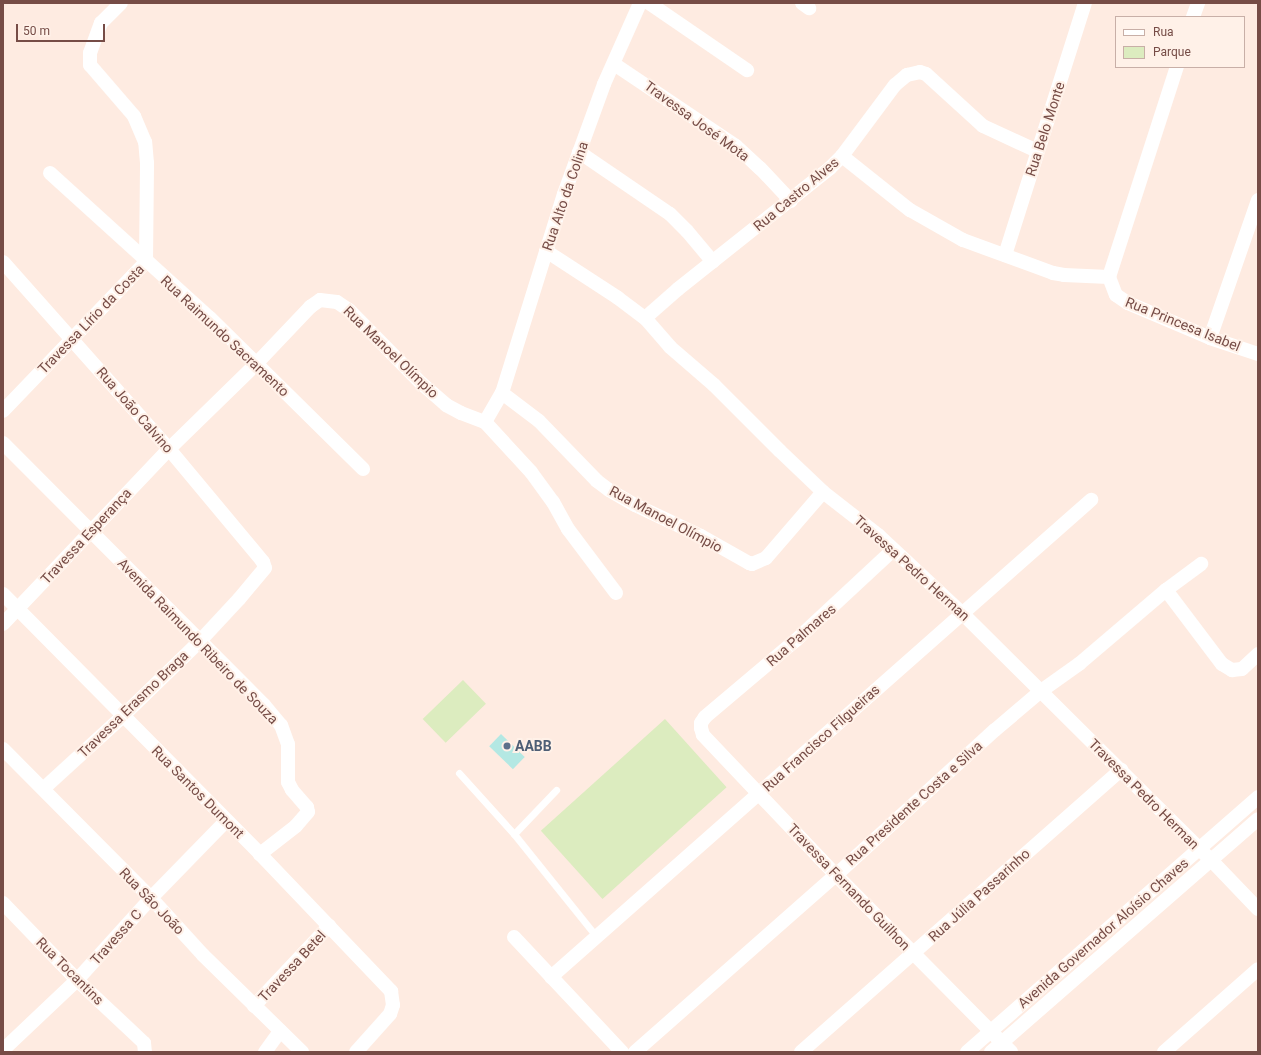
<!DOCTYPE html>
<html>
<head>
<meta charset="utf-8">
<style>
	body { margin:0 }
	#map { position:relative; width:1261px; height:1055px; overflow:hidden; background:#feebe1; font-family:Roboto,sans-serif }
	div>[style] { position:absolute }
	.green>* { inset:0; background:#dcecbf; transform-origin:0 0 }
	.water>* { inset:0; background:#b4e8e3; transform-origin:0 0 }
	.service>* { height:7px; margin:-3.5px; padding:0 3.5px; transform-origin:3.5px; border-radius:3.5px; background:#fff }
	.minor>* { height:14px; margin:-7px; padding:0 7px; transform-origin:7px; border-radius:7px; background:#fff }
	.dots>* { width:11px; height:11px; translate:-50% -50%; box-sizing:border-box; border:2px solid #fff1e8; border-radius:50% }
	span { translate:-50% -50%; white-space:nowrap; text-align:center; line-height:1.15; -webkit-text-stroke:4px #fff1e8; paint-order:stroke }
	.street-label { font-size:14px; color:#764c46 }
	.service-label { font-size:14px; color:#4e5e75; font-weight:700 }
	.left { translate:0 -50%; text-align:left }
	.frame { position:absolute; inset:0; border:4px solid #764c46; pointer-events:none }
	.legend { position:absolute; left:1115px; top:16px; width:130px; height:52px; box-sizing:border-box; background:#fff1e8; border:1px solid #c8afa7; margin:0; padding:5px 7px; list-style:none; font-size:12px; color:#764c46 }
	.legend li { display:flex; align-items:center; gap:8px; height:20px }
	.legend b { width:20px; border:1px solid #c8afa7 }
	.scale { position:absolute; left:16px; top:24px; width:89px; height:18px; box-sizing:border-box; border:2px solid #764c46; border-top:0; padding-left:5px; font-size:12px; line-height:14px; white-space:nowrap; color:#764c46; -webkit-text-stroke:3px #fff1e8; paint-order:stroke }
</style>
</head>
<body>
<div id="map">
	<div class="green">
		<div style="left:463px;top:680px;width:33px;height:56px;rotate:46deg"></div>
		<div style="left:665px;top:719px;width:92px;height:167px;rotate:48deg"></div>
	</div>
	<div class="water">
		<div style="left:501px;top:734px;width:33px;height:17px;rotate:44deg"></div>
	</div>
	<div class="service">
		<div style="left:459px;top:773px;width:82px;rotate:48deg"></div>
		<div style="left:514px;top:834px;width:131px;rotate:51.2deg"></div>
		<div style="left:514px;top:834px;width:61px;rotate:-46.3deg"></div>
	</div>
	<div class="minor">
		<div style="left:649px;top:3px;width:119px;rotate:34.4deg"></div>
		<div style="left:802px;top:3px;width:9px;rotate:36deg"></div>
		<div style="left:1193px;top:17px;width:15px;rotate:-70deg"></div>
		<div style="left:614px;top:64px;width:147px;rotate:33.9deg"></div>
		<div style="left:736px;top:146px;width:33px;rotate:43deg"></div>
		<div style="left:760px;top:168px;width:45px;rotate:46.8deg"></div>
		<div style="left:579px;top:152px;width:110px;rotate:34.3deg"></div>
		<div style="left:670px;top:214px;width:24px;rotate:45deg"></div>
		<div style="left:687px;top:231px;width:40px;rotate:50deg"></div>
		<div style="left:842px;top:156px;width:87px;rotate:38.5deg"></div>
		<div style="left:910px;top:210px;width:61px;rotate:29.5deg"></div>
		<div style="left:963px;top:240px;width:96px;rotate:20.1deg"></div>
		<div style="left:1053px;top:273px;width:11px;rotate:10deg"></div>
		<div style="left:1064px;top:275px;width:45px;rotate:2.5deg"></div>
		<div style="left:1109px;top:277px;width:19px;rotate:69deg"></div>
		<div style="left:1116px;top:295px;width:14px;rotate:34deg"></div>
		<div style="left:1128px;top:303px;width:89px;rotate:23.1deg"></div>
		<div style="left:1210px;top:338px;width:51px;rotate:18.4deg"></div>
		<div style="left:50px;top:173px;width:216px;rotate:42.2deg"></div>
		<div style="left:210px;top:318px;width:215px;rotate:44.6deg"></div>
		<div style="left:546px;top:251px;width:86px;rotate:33.1deg"></div>
		<div style="left:618px;top:298px;width:34px;rotate:37deg"></div>
		<div style="left:645px;top:318px;width:38px;rotate:49deg"></div>
		<div style="left:670px;top:347px;width:58px;rotate:40.8deg"></div>
		<div style="left:714px;top:385px;width:93px;rotate:45deg"></div>
		<div style="left:780px;top:451px;width:59px;rotate:43.6deg"></div>
		<div style="left:823px;top:492px;width:70px;rotate:38deg"></div>
		<div style="left:878px;top:535px;width:115px;rotate:42.9deg"></div>
		<div style="left:962px;top:613px;width:351px;rotate:44.8deg"></div>
		<div style="left:1211px;top:860px;width:68px;rotate:46.2deg"></div>
		<div style="left:1005px;top:255px;width:264px;rotate:-72.4deg"></div>
		<div style="left:3px;top:262px;width:250px;rotate:48.4deg"></div>
		<div style="left:169px;top:449px;width:147px;rotate:50.2deg"></div>
		<div style="left:263px;top:562px;width:6px;rotate:72deg"></div>
		<div style="left:265px;top:568px;width:40px;rotate:130deg"></div>
		<div style="left:239px;top:599px;width:57px;rotate:132.9deg"></div>
		<div style="left:200px;top:641px;width:107px;rotate:135.8deg"></div>
		<div style="left:123px;top:716px;width:108px;rotate:137.6deg"></div>
		<div style="left:1109px;top:277px;width:221px;rotate:-72.1deg"></div>
		<div style="left:645px;top:318px;width:44px;rotate:-41.3deg"></div>
		<div style="left:678px;top:289px;width:194px;rotate:-38.5deg"></div>
		<div style="left:830px;top:168px;width:17px;rotate:-45deg"></div>
		<div style="left:842px;top:156px;width:89px;rotate:-53.3deg"></div>
		<div style="left:895px;top:85px;width:16px;rotate:-40deg"></div>
		<div style="left:907px;top:75px;width:13px;rotate:-13deg"></div>
		<div style="left:920px;top:72px;width:6px;rotate:18deg"></div>
		<div style="left:926px;top:74px;width:77px;rotate:42.4deg"></div>
		<div style="left:983px;top:126px;width:60px;rotate:24.8deg"></div>
		<div style="left:1210px;top:338px;width:146px;rotate:-70.8deg"></div>
		<div style="left:502px;top:393px;width:46px;rotate:37.1deg"></div>
		<div style="left:539px;top:421px;width:83px;rotate:46deg"></div>
		<div style="left:597px;top:481px;width:15px;rotate:37deg"></div>
		<div style="left:609px;top:490px;width:30px;rotate:30deg"></div>
		<div style="left:635px;top:505px;width:73px;rotate:25.2deg"></div>
		<div style="left:701px;top:536px;width:55px;rotate:29.4deg"></div>
		<div style="left:749px;top:563px;width:3px;rotate:18deg"></div>
		<div style="left:752px;top:564px;width:15px;rotate:-23deg"></div>
		<div style="left:766px;top:558px;width:87px;rotate:-49.2deg"></div>
		<div style="left:3px;top:411px;width:207px;rotate:-46.2deg"></div>
		<div style="left:146px;top:262px;width:99px;rotate:-89.4deg"></div>
		<div style="left:147px;top:163px;width:21px;rotate:-95deg"></div>
		<div style="left:145px;top:142px;width:28px;rotate:-113deg"></div>
		<div style="left:134px;top:116px;width:67px;rotate:-130.8deg"></div>
		<div style="left:90px;top:65px;width:12px;rotate:-90deg"></div>
		<div style="left:90px;top:53px;width:32px;rotate:-70deg"></div>
		<div style="left:101px;top:23px;width:28px;rotate:-45deg"></div>
		<div style="left:485px;top:422px;width:68px;rotate:47.4deg"></div>
		<div style="left:531px;top:472px;width:37px;rotate:54deg"></div>
		<div style="left:553px;top:502px;width:31px;rotate:61deg"></div>
		<div style="left:568px;top:529px;width:80px;rotate:53.1deg"></div>
		<div style="left:3px;top:443px;width:370px;rotate:45.1deg"></div>
		<div style="left:264px;top:705px;width:26px;rotate:50deg"></div>
		<div style="left:281px;top:725px;width:20px;rotate:70deg"></div>
		<div style="left:288px;top:744px;width:38px;rotate:90deg"></div>
		<div style="left:288px;top:782px;width:9px;rotate:63deg"></div>
		<div style="left:292px;top:790px;width:23px;rotate:49deg"></div>
		<div style="left:307px;top:807px;width:5px;rotate:79deg"></div>
		<div style="left:308px;top:812px;width:18px;rotate:131deg"></div>
		<div style="left:296px;top:826px;width:46px;rotate:142.1deg"></div>
		<div style="left:893px;top:550px;width:132px;rotate:137.1deg"></div>
		<div style="left:796px;top:640px;width:119px;rotate:139.8deg"></div>
		<div style="left:705px;top:717px;width:7px;rotate:124deg"></div>
		<div style="left:701px;top:723px;width:5px;rotate:90deg"></div>
		<div style="left:701px;top:728px;width:7px;rotate:74deg"></div>
		<div style="left:703px;top:735px;width:193px;rotate:46.5deg"></div>
		<div style="left:836px;top:875px;width:249px;rotate:45.3deg"></div>
		<div style="left:1166px;top:590px;width:93px;rotate:52.9deg"></div>
		<div style="left:1222px;top:664px;width:12px;rotate:31deg"></div>
		<div style="left:1232px;top:670px;width:10px;rotate:-6deg"></div>
		<div style="left:1242px;top:669px;width:22px;rotate:-43deg"></div>
		<div style="left:3px;top:594px;width:366px;rotate:45.3deg"></div>
		<div style="left:260px;top:854px;width:190px;rotate:46.3deg"></div>
		<div style="left:391px;top:991px;width:14px;rotate:82deg"></div>
		<div style="left:393px;top:1005px;width:9px;rotate:108deg"></div>
		<div style="left:390px;top:1014px;width:51px;rotate:131.8deg"></div>
		<div style="left:3px;top:624px;width:241px;rotate:-46.5deg"></div>
		<div style="left:169px;top:449px;width:122px;rotate:-44.3deg"></div>
		<div style="left:256px;top:364px;width:79px;rotate:-46.5deg"></div>
		<div style="left:310px;top:307px;width:12px;rotate:-35deg"></div>
		<div style="left:320px;top:300px;width:17px;rotate:7deg"></div>
		<div style="left:337px;top:302px;width:14px;rotate:34deg"></div>
		<div style="left:349px;top:310px;width:103px;rotate:45.4deg"></div>
		<div style="left:421px;top:383px;width:33px;rotate:41deg"></div>
		<div style="left:446px;top:405px;width:17px;rotate:28deg"></div>
		<div style="left:461px;top:413px;width:26px;rotate:21deg"></div>
		<div style="left:485px;top:422px;width:34px;rotate:-60deg"></div>
		<div style="left:502px;top:393px;width:208px;rotate:-72.7deg"></div>
		<div style="left:564px;top:194px;width:117px;rotate:-70deg"></div>
		<div style="left:604px;top:84px;width:89px;rotate:-66deg"></div>
		<div style="left:3px;top:749px;width:210px;rotate:45.2deg"></div>
		<div style="left:151px;top:898px;width:77px;rotate:47.6deg"></div>
		<div style="left:203px;top:955px;width:139px;rotate:44.4deg"></div>
		<div style="left:3px;top:903px;width:107px;rotate:46.1deg"></div>
		<div style="left:77px;top:980px;width:92px;rotate:43.2deg"></div>
		<div style="left:144px;top:1043px;width:9px;rotate:84deg"></div>
		<div style="left:514px;top:937px;width:158px;rotate:46.8deg"></div>
		<div style="left:551px;top:977px;width:721px;rotate:-41.46deg"></div>
		<div style="left:254px;top:1006px;width:110px;rotate:-46.8deg"></div>
		<div style="left:3px;top:1050px;width:102px;rotate:-43.4deg"></div>
		<div style="left:77px;top:980px;width:110px;rotate:-47.9deg"></div>
		<div style="left:151px;top:898px;width:107px;rotate:-45.8deg"></div>
		<div style="left:265px;top:1052px;width:26px;rotate:-54deg"></div>
		<div style="left:635px;top:1052px;width:268px;rotate:-41.4deg"></div>
		<div style="left:836px;top:875px;width:215px;rotate:-42.4deg"></div>
		<div style="left:995px;top:730px;width:60px;rotate:-40.3deg"></div>
		<div style="left:1041px;top:691px;width:47px;rotate:-35.4deg"></div>
		<div style="left:1079px;top:664px;width:114px;rotate:-40.4deg"></div>
		<div style="left:1166px;top:590px;width:44px;rotate:-36.6deg"></div>
		<div style="left:801px;top:1052px;width:427px;rotate:-41.4deg"></div>
		<div style="left:967px;top:1052px;width:387px;rotate:-41.2deg"></div>
		<div style="left:991px;top:1052px;width:354px;rotate:-41.1deg"></div>
		<div style="left:1164px;top:1052px;width:125px;rotate:-41.4deg"></div>
	</div>
	<div class="dots">
		<div style="left:507px;top:746px;background:#5c6f8a"></div>
	</div>
	<div class="street-label">
		<span style="left:697px;top:121px;rotate:36deg">Travessa José Mota</span>
		<span style="left:1045px;top:129px;rotate:-72deg">Rua Belo Monte</span>
		<span style="left:796px;top:194px;rotate:-40deg">Rua Castro Alves</span>
		<span style="left:565px;top:196px;rotate:-71deg">Rua Alto da Colina</span>
		<span style="left:91px;top:319px;rotate:-46deg">Travessa Lírio da Costa</span>
		<span style="left:1183px;top:324px;rotate:22deg">Rua Princesa Isabel</span>
		<span style="left:225px;top:336px;rotate:43deg">Rua Raimundo Sacramento</span>
		<span style="left:391px;top:352px;rotate:44deg">Rua Manoel Olímpio</span>
		<span style="left:135px;top:410px;rotate:49deg">Rua João Calvino</span>
		<span style="left:666px;top:519px;rotate:28deg">Rua Manoel Olímpio</span>
		<span style="left:86px;top:536px;rotate:-47deg">Travessa Esperança</span>
		<span style="left:912px;top:568px;rotate:42deg">Travessa Pedro Herman</span>
		<span style="left:801px;top:635px;rotate:-41deg">Rua Palmares</span>
		<span style="left:198px;top:641px;rotate:46deg">Avenida Raimundo Ribeiro de Souza</span>
		<span style="left:133px;top:704px;rotate:-44deg">Travessa Erasmo Braga</span>
		<span style="left:821px;top:738px;rotate:-42deg">Rua Francisco Filgueiras</span>
		<span style="left:198px;top:792px;rotate:45deg">Rua Santos Dumont</span>
		<span style="left:1144px;top:794px;rotate:45deg">Travessa Pedro Herman</span>
		<span style="left:914px;top:803px;rotate:-42deg">Rua Presidente Costa e Silva</span>
		<span style="left:849px;top:887px;rotate:46deg">Travessa Fernando Guilhon</span>
		<span style="left:979px;top:895px;rotate:-42deg">Rua Júlia Passarinho</span>
		<span style="left:152px;top:901px;rotate:46deg">Rua São João</span>
		<span style="left:1103px;top:933px;rotate:-41deg">Avenida Governador Aloísio Chaves</span>
		<span style="left:116px;top:937px;rotate:-48deg">Travessa C</span>
		<span style="left:292px;top:966px;rotate:-47deg">Travessa Betel</span>
		<span style="left:70px;top:971px;rotate:45deg">Rua Tocantins</span>
	</div>
	<div class="service-label">
		<span class="left" style="left:515px;top:746px">AABB</span>
	</div>
	<div class="frame"></div>
	<ul class="legend">
	<li><b style="height:5px;background:#fff"></b>Rua</li>
	<li><b style="height:11px;background:#dcecbf"></b>Parque</li>
	</ul>
	<div class="scale">50 m</div>
</div>
</body>
</html>
